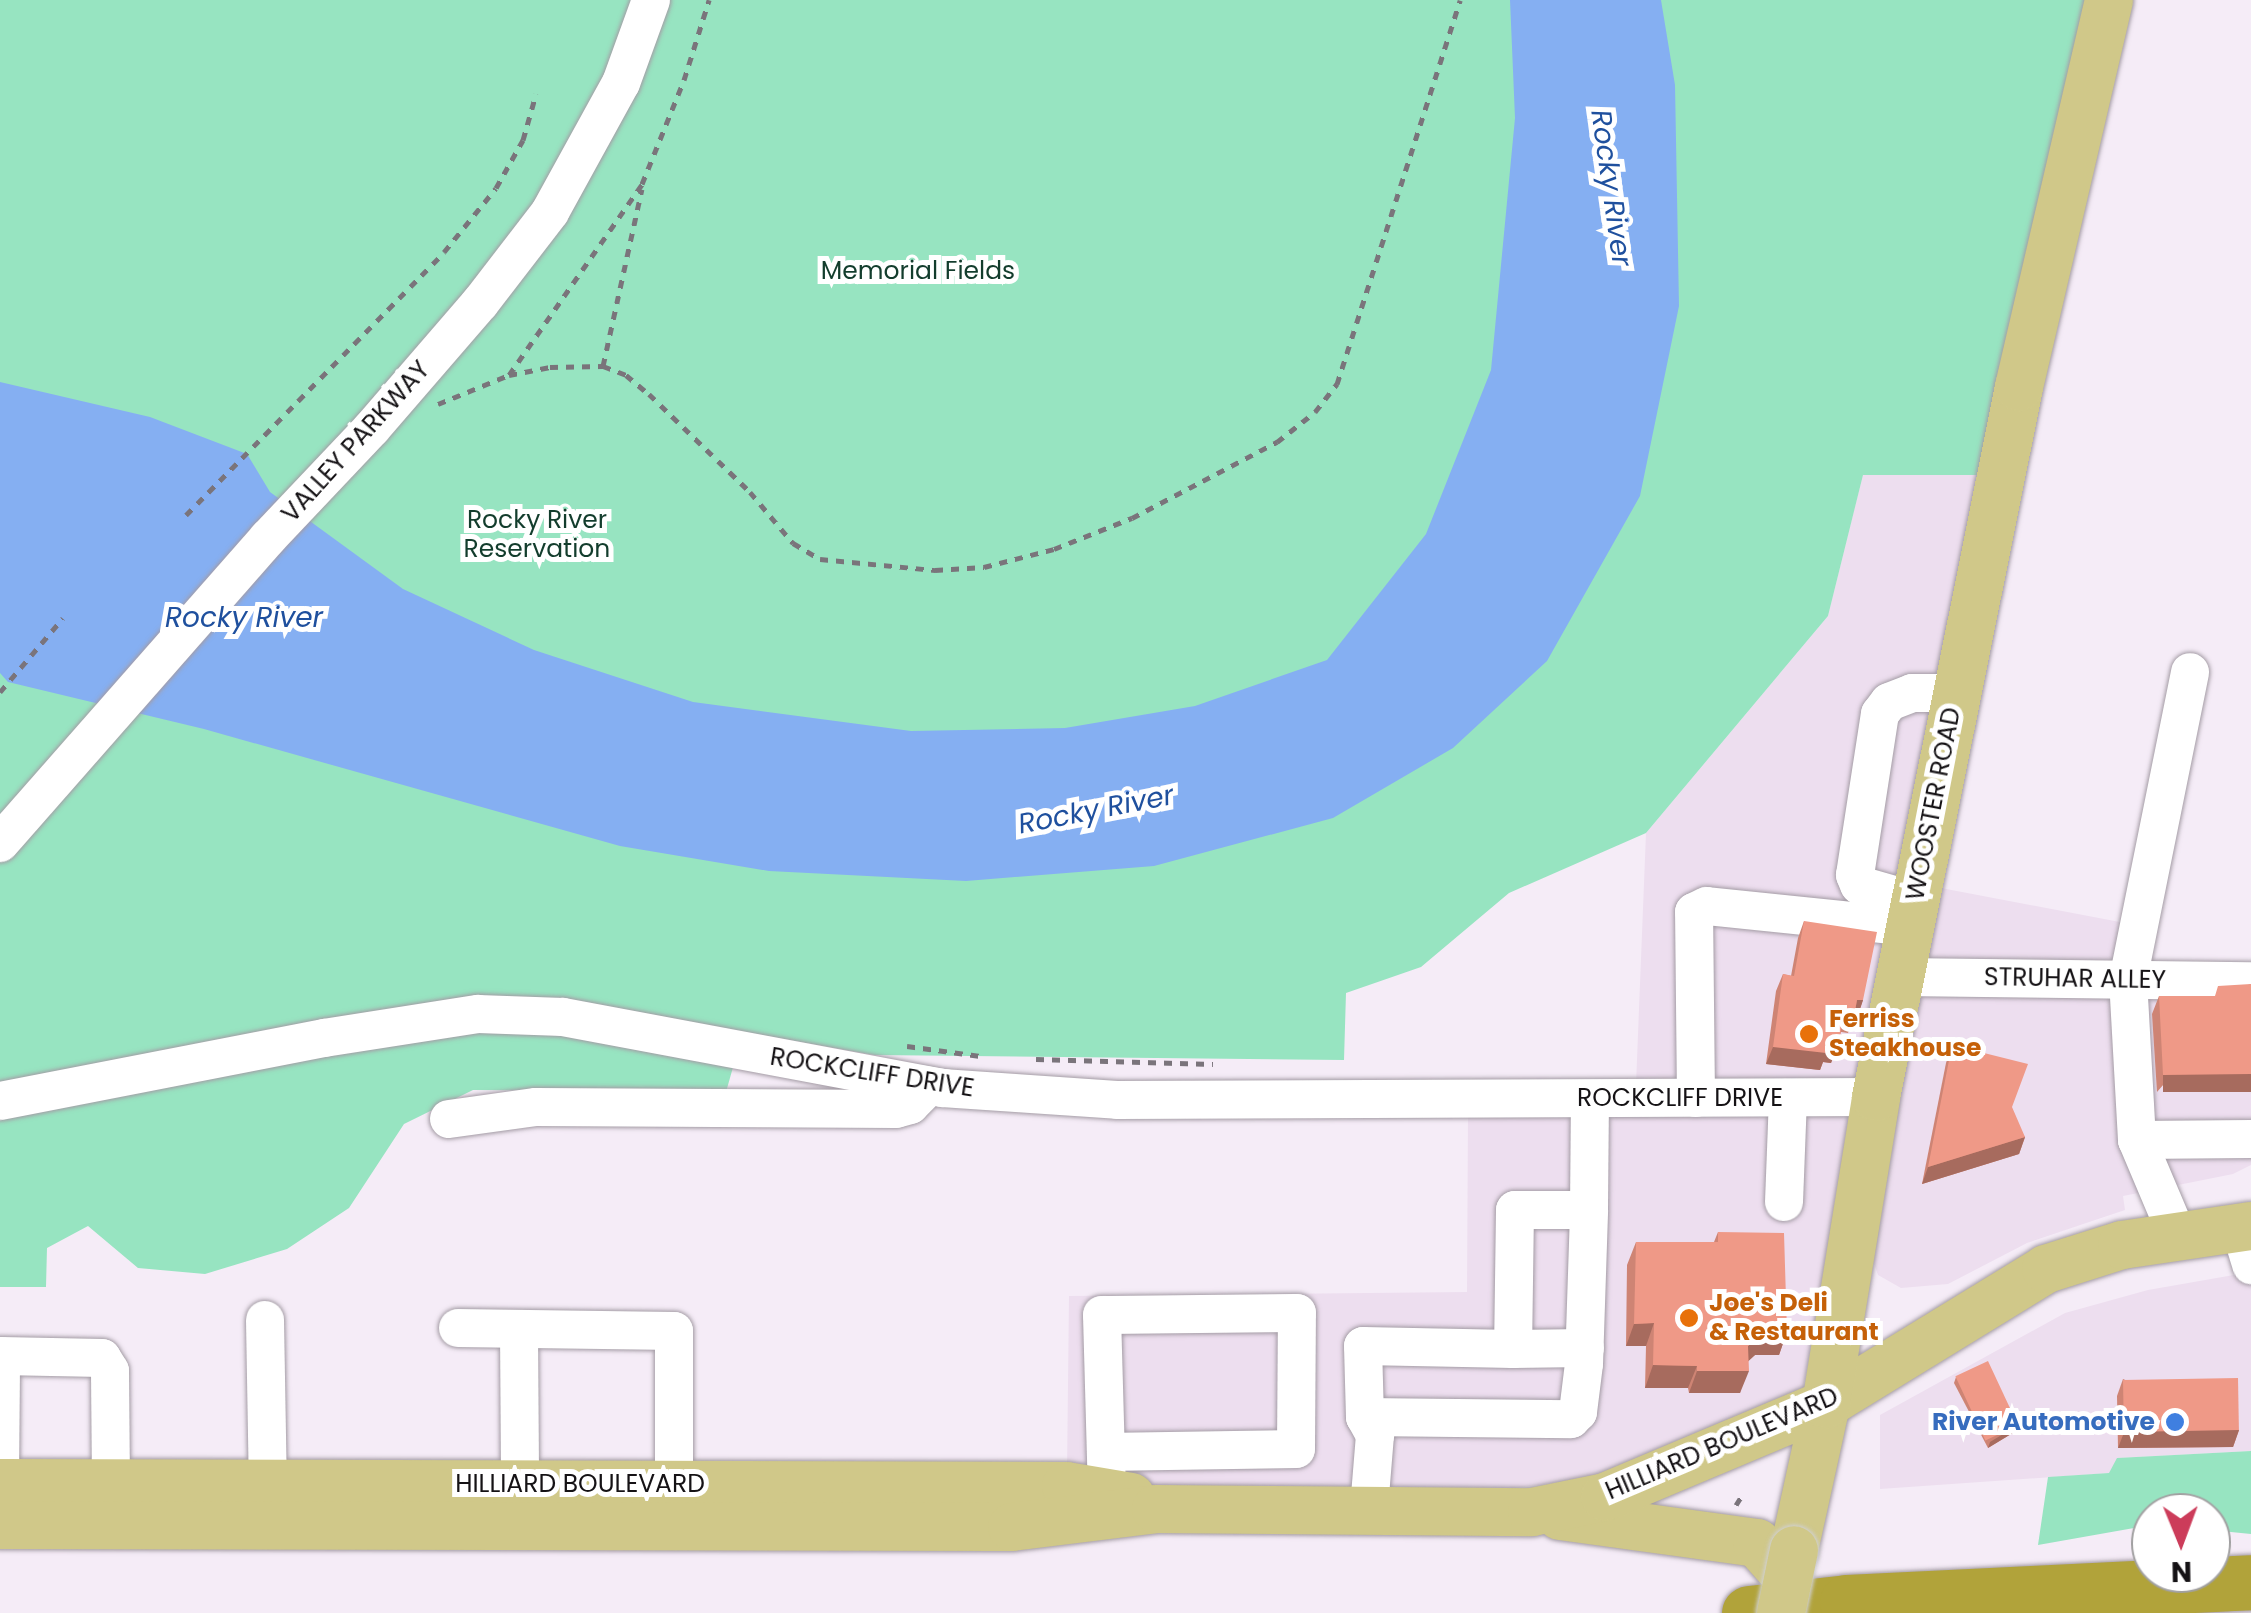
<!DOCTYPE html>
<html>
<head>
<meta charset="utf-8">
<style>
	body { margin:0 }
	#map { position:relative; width:2251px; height:1613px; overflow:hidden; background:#f5ecf7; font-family:Poppins,sans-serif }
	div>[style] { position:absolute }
	.built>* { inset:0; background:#eddeef }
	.green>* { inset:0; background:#97e4c1 }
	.water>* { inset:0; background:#85aff2 }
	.path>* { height:5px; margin-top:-2.5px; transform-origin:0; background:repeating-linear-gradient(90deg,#7a747b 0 8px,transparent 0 16px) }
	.roads { filter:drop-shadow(0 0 2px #a49ca5) drop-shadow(0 0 2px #a49ca5) }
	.minor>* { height:38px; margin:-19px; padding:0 19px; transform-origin:19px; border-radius:19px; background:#fff }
	.major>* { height:48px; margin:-24px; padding:0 24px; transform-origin:24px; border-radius:24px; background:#d0c889 }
	.highway>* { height:55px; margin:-27.5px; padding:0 27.5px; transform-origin:27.5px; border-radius:27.5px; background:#b1a33a }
	.bridges { filter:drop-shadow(0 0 2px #d0d0d0) drop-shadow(0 0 2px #d0d0d0) }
	.major-bridge>* { height:48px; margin:-24px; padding:0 24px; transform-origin:24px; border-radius:24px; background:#d0c889 }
	.wall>* { inset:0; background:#ce8474 }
	.shaded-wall>* { inset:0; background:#a76b5e; transform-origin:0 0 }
	.building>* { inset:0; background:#ef9987; transform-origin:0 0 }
	.dots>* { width:28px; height:28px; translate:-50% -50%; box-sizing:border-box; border:5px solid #fff; border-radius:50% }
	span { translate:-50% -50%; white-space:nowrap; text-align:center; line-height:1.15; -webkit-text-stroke:10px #fff; paint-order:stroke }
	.park-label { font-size:25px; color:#133d2d }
	.street-label { font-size:25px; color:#151215 }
	.food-label { font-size:25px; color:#c56008; font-weight:700 }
	.left { translate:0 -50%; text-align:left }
	.shop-label { font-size:25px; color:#366cbe; font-weight:700 }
	.right { translate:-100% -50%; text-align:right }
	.water-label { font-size:28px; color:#1f509e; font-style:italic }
	.north { position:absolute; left:2131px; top:1493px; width:100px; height:100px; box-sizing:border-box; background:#fff; border:2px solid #a1a0a1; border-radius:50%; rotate:179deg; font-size:28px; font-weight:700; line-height:40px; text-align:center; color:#151215 }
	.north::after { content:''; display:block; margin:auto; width:35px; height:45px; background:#cc3c5a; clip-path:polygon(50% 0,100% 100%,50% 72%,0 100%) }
</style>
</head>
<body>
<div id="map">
	<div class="built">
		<div style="clip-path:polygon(1863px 474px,1979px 475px,1803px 1388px,1603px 1476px,1479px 1493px,1152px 1497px,1067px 1472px,1069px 1296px,1467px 1292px,1468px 1114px,1635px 1110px,1646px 833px,1828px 616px)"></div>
		<div style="clip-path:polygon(1941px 888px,2125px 923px,2112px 988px,2251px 993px,2251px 1165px,2233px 1174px,2123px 1196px,2125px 1210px,2027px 1243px,1948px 1284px,1901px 1288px,1878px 1275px,1869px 1249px)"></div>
		<div style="clip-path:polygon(2251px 1272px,2251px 1451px,2118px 1458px,2110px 1473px,1880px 1489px,1880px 1415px,2065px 1313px,2148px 1290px)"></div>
	</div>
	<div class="green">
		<div style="clip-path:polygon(0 0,2103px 0,1999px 475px,1863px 475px,1828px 616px,1646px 833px,1509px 893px,1421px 967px,1346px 993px,1344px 1060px,874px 1055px,743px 1032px,726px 1092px,473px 1090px,404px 1124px,349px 1208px,287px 1249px,205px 1274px,138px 1268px,88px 1226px,47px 1248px,46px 1287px,0 1287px)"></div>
		<div style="clip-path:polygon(2251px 1451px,2251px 1534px,2211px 1530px,2211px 1513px,2151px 1513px,2151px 1525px,2038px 1545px,2048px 1477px,2109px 1473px,2117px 1458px)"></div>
	</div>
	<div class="water">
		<div style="clip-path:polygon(1510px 0,1661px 0,1675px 85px,1679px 306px,1640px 496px,1547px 661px,1453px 748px,1333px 818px,1154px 866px,966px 881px,769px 871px,620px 846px,204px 729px,8px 682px,0 673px,0 382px,150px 417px,247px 454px,270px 492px,403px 589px,534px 650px,693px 702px,911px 731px,1065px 728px,1195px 706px,1327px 660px,1426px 534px,1491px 370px,1515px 118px)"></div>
	</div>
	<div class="path">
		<div style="left:603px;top:366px;width:181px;rotate:-77.6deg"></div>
		<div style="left:509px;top:375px;width:233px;rotate:-55.1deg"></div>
		<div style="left:642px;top:184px;width:112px;rotate:-68deg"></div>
		<div style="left:684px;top:80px;width:84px;rotate:-72.6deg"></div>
		<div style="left:438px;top:404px;width:77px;rotate:-22.2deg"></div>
		<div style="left:509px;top:375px;width:42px;rotate:-11deg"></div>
		<div style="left:550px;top:367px;width:53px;rotate:-1.1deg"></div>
		<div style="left:603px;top:366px;width:25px;rotate:21deg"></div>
		<div style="left:626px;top:375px;width:30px;rotate:40deg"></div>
		<div style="left:649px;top:394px;width:141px;rotate:44.1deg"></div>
		<div style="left:750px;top:492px;width:67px;rotate:49.9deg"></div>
		<div style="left:793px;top:543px;width:31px;rotate:31deg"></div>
		<div style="left:820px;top:559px;width:116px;rotate:5.5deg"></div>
		<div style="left:935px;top:570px;width:49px;rotate:-3.5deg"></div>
		<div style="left:984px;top:567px;width:72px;rotate:-14.4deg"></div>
		<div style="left:1054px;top:549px;width:84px;rotate:-21.7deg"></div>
		<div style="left:1132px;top:518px;width:164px;rotate:-27.7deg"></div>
		<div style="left:1277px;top:442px;width:48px;rotate:-38.3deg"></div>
		<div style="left:1315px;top:412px;width:36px;rotate:-52deg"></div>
		<div style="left:1337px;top:384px;width:403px;rotate:-72.2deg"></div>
		<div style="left:186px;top:515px;width:368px;rotate:-45.5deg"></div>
		<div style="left:444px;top:252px;width:82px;rotate:-50.9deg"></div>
		<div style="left:496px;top:188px;width:55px;rotate:-60.6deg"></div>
		<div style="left:523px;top:140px;width:48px;rotate:-74.2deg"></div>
		<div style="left:0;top:692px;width:97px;rotate:-49.6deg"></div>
		<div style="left:907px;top:1046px;width:74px;rotate:7.8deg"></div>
		<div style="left:1036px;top:1059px;width:177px;rotate:1.6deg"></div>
		<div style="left:1736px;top:1505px;width:13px;rotate:-58deg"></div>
	</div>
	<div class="roads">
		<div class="minor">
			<div style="left:0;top:843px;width:406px;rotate:-48.7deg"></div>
			<div style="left:268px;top:538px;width:151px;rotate:-46.6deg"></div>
			<div style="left:372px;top:428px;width:165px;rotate:-49.2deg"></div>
			<div style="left:480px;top:303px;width:115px;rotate:-52.4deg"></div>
			<div style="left:550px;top:212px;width:147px;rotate:-61.2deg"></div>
			<div style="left:621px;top:83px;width:88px;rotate:-70.1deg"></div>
			<div style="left:1915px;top:901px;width:58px;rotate:-164.1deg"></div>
			<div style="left:1859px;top:885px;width:11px;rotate:-112deg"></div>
			<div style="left:1855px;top:875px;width:163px;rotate:-81.2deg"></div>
			<div style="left:1880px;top:714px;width:15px;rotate:-53deg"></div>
			<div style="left:1889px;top:702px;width:25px;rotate:-21deg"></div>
			<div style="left:1912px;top:693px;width:45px"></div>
			<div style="left:1900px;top:977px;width:351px;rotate:0.7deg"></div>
			<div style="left:1696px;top:1098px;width:186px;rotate:-90.6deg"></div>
			<div style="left:1694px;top:912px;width:14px;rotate:-25deg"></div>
			<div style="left:1707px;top:906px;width:204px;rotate:5.9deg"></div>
			<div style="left:0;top:1101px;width:330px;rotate:-11deg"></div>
			<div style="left:324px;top:1038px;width:156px;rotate:-8.9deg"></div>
			<div style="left:478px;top:1014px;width:85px;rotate:2deg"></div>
			<div style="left:563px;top:1017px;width:386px;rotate:10.6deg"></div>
			<div style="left:942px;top:1088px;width:175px;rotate:3.9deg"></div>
			<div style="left:1117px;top:1100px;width:759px;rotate:-0.23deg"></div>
			<div style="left:449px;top:1119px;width:88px;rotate:-7.9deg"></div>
			<div style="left:536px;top:1107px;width:360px;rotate:0.3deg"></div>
			<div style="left:896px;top:1109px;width:15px;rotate:-16deg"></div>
			<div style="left:910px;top:1105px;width:27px;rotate:-45deg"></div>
			<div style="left:2137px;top:1140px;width:114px;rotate:-0.5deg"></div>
			<div style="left:1784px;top:1202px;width:104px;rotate:-87.8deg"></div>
			<div style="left:1589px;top:1210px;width:111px;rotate:-89.5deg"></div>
			<div style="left:2240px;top:1228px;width:39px;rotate:73deg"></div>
			<div style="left:2178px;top:1237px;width:105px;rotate:-112.9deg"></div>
			<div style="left:2137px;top:1140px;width:160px;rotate:-93.2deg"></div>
			<div style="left:2128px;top:980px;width:314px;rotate:-78.6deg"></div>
			<div style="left:265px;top:1320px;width:164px;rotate:89deg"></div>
			<div style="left:458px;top:1328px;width:216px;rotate:0.8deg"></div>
			<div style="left:674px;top:1331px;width:154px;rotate:90deg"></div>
			<div style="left:519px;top:1329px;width:155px;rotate:89.6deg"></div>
			<div style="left:1513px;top:1349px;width:72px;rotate:-0.8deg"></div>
			<div style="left:1365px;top:1417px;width:206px;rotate:0.6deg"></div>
			<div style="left:1571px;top:1419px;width:10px;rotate:-45deg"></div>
			<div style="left:1578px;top:1412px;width:48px;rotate:-82.9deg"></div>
			<div style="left:1584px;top:1364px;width:154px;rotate:-88.1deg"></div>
			<div style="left:1589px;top:1210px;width:74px;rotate:180deg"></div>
			<div style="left:1515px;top:1210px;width:139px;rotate:90.8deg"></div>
			<div style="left:1513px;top:1349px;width:150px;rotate:-178.9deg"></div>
			<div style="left:1363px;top:1346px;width:71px;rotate:88.4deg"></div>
			<div style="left:1365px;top:1417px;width:21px;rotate:61deg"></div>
			<div style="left:1375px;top:1435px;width:73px;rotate:94.7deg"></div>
			<div style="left:1106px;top:1452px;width:190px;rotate:-0.9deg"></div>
			<div style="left:1296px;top:1449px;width:136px;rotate:-89.6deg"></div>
			<div style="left:1297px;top:1313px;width:195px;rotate:179.4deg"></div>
			<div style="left:1102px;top:1315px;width:177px;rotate:88.4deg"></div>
			<div style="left:0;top:1480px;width:124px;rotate:-89.5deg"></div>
			<div style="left:1px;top:1356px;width:101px;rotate:1.1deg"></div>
			<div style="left:102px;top:1358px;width:15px;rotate:58deg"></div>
			<div style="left:110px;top:1371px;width:112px;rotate:89.5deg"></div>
		</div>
		<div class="major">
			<div style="left:0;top:1483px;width:1066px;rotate:0.16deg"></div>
			<div style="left:1066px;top:1486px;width:66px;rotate:9.6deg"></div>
			<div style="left:1560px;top:1516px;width:199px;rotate:7.8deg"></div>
			<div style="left:1757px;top:1543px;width:47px;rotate:48.5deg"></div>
			<div style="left:0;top:1525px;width:1012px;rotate:0.11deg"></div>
			<div style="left:1012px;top:1527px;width:145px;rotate:-7.1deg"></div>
			<div style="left:1156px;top:1509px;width:376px;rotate:0.5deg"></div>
			<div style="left:1532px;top:1512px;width:75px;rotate:-11.6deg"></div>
			<div style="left:1605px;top:1497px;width:240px;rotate:-22.8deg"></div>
			<div style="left:1826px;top:1404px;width:258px;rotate:-31.5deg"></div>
			<div style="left:2046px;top:1269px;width:80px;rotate:-17.5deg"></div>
			<div style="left:2122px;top:1245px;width:130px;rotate:-8.4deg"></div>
			<div style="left:1794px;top:1550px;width:149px;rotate:-77.6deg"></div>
			<div style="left:1826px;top:1404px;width:311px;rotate:-80.7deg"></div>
			<div style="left:1876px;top:1097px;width:724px;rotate:-78.61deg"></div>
			<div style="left:2019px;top:387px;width:397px;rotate:-76.9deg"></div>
		</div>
		<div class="highway">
			<div style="left:1749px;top:1613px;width:99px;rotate:-6.4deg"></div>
			<div style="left:1847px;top:1602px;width:404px;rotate:-2.8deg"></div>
		</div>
	</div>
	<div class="bridges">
		<div class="major-bridge">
			<div style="left:1781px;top:1613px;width:64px;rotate:-78.3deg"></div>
		</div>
	</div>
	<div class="wall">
		<div style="clip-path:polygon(1804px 921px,1863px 1000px,1857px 1018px,1854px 1017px,1848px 1033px,1841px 1032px,1831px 1063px,1823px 1062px,1820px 1070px,1766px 1064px,1776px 991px,1783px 974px,1791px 976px,1798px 938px)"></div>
		<div style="clip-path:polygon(2251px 984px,2157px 1092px,2152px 1014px,2159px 996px,2215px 996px)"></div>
		<div style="clip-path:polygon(1952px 1045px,2025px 1137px,2019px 1154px,1922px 1184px,1946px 1063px)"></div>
		<div style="clip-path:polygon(1718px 1232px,1787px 1332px,1779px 1355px,1755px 1355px,1748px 1361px,1740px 1393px,1689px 1393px,1688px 1388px,1645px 1388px,1646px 1346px,1626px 1346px,1627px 1265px,1636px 1242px,1714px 1242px)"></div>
		<div style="clip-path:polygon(1956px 1377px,2016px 1431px,1988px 1448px,1954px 1383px)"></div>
		<div style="clip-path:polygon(2123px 1379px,2239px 1430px,2233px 1447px,2118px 1448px,2117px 1396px)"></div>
	</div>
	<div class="shaded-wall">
		<div style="clip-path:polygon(1857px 1000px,1863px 1000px,1857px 1018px,1854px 1017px)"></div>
		<div style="clip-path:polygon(1828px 1045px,1838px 1046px,1831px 1063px,1823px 1062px,1820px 1070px,1766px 1064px,1773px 1047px)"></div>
		<div style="left:2251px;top:1074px;width:18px;height:88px;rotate:90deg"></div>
		<div style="clip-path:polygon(2025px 1137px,2019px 1154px,1922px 1184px,1928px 1167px)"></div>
		<div style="clip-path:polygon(1654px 1323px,1646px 1346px,1626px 1346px,1634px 1324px)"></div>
		<div style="clip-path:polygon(1763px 1332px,1787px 1332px,1779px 1355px,1755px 1355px,1740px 1369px,1748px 1346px)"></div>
		<div style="clip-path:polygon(1653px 1365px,1697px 1366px,1688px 1388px,1645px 1388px)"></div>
		<div style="clip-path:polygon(1697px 1371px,1749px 1371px,1740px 1393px,1689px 1393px)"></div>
		<div style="clip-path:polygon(2018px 1425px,2016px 1431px,1988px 1448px,1990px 1442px)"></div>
		<div style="clip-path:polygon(2125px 1430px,2239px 1430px,2233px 1447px,2118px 1448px)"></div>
	</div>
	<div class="building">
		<div style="clip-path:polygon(1804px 921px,1877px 932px,1863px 1000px,1857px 1000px,1854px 1016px,1844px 1014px,1838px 1046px,1828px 1045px,1826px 1053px,1773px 1047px,1783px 974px,1794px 976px)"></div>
		<div style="clip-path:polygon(2251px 984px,2251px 1074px,2163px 1075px,2159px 996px,2215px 996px,2218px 986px)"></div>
		<div style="clip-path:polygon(1952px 1045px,2028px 1064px,2012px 1107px,2025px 1137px,1928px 1167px)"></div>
		<div style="clip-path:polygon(1718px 1232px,1784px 1233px,1787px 1332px,1763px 1332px,1748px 1346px,1749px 1371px,1697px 1371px,1697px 1366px,1653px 1365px,1654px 1323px,1634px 1324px,1636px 1242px,1718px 1242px)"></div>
		<div style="left:1988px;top:1361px;width:71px;height:36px;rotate:65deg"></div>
		<div style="left:2238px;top:1378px;width:52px;height:115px;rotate:89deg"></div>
	</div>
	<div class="dots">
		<div style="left:1809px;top:1034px;background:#e8710a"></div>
		<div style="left:1689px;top:1318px;background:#e8710a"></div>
		<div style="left:2175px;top:1422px;background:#3f7fe0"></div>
	</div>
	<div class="park-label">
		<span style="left:918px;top:271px">Memorial Fields</span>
		<span style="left:537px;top:535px">Rocky River<br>Reservation</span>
	</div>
	<div class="street-label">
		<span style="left:356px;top:442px;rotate:-48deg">VALLEY PARKWAY</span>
		<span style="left:1934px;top:804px;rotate:-79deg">WOOSTER ROAD</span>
		<span style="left:2075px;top:979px;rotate:1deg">STRUHAR ALLEY</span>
		<span style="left:872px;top:1073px;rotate:9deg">ROCKCLIFF DRIVE</span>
		<span style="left:1680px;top:1098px">ROCKCLIFF DRIVE</span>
		<span style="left:1722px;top:1444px;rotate:-23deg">HILLIARD BOULEVARD</span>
		<span style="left:580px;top:1484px">HILLIARD BOULEVARD</span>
	</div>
	<div class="food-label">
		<span class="left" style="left:1829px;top:1034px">Ferriss<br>Steakhouse</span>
		<span class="left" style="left:1709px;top:1318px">Joe's Deli<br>&amp; Restaurant</span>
	</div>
	<div class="shop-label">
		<span class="right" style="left:2155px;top:1422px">River Automotive</span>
	</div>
	<div class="water-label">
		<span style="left:1611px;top:188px;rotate:82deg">Rocky River</span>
		<span style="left:244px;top:618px">Rocky River</span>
		<span style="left:1096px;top:810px;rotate:-11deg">Rocky River</span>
	</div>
	<div class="north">N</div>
</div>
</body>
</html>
